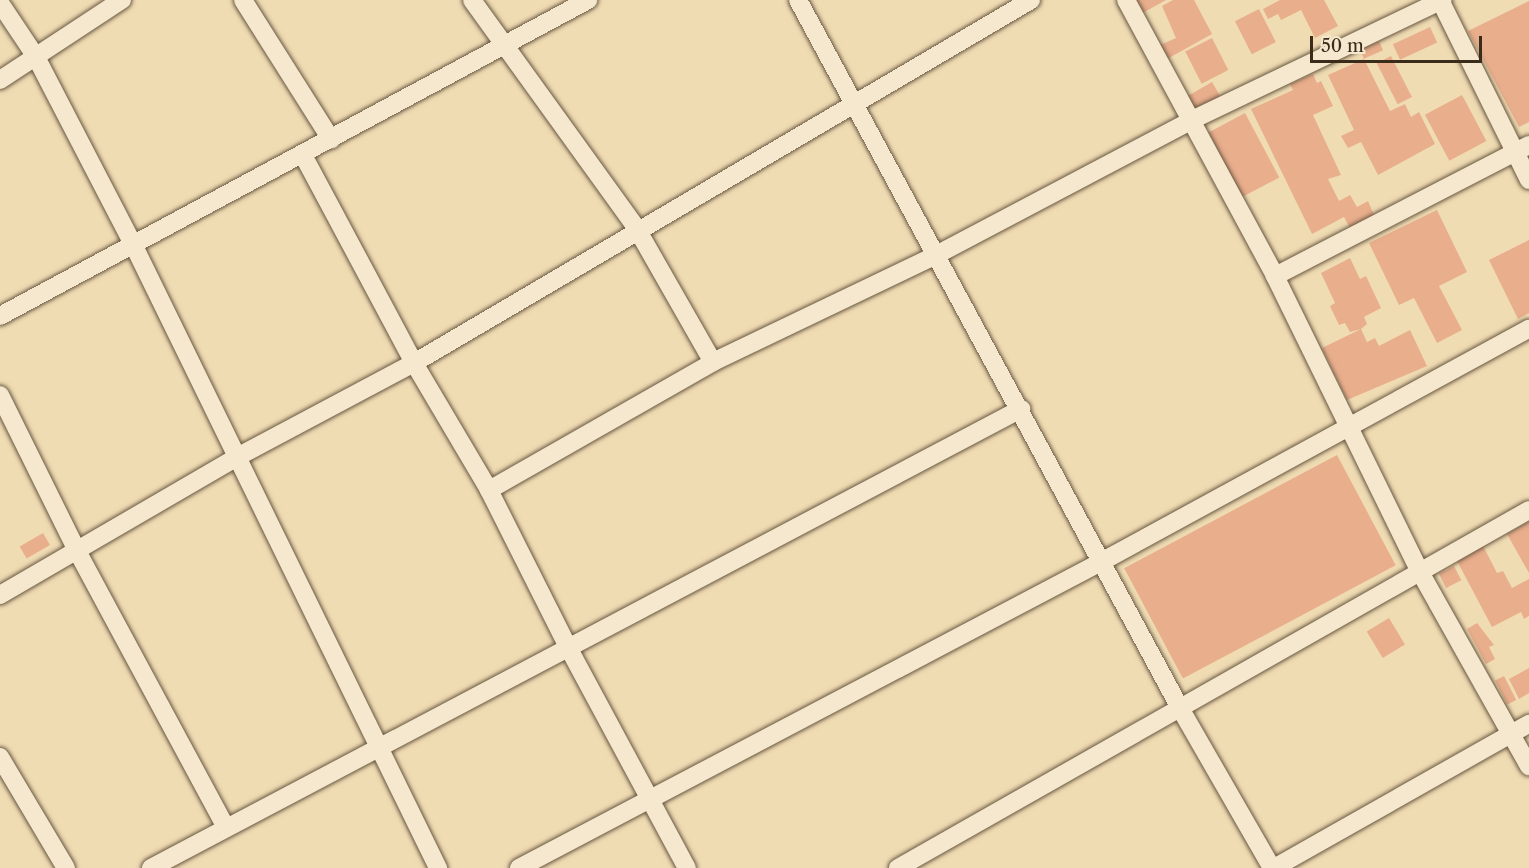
<!DOCTYPE html>
<html>
<head>
<meta charset="utf-8">
<style>
	body { margin:0 }
	#map { position:relative; width:1529px; height:868px; overflow:hidden; background:#f0dcb3; font-family:"Libre Caslon Text",serif }
	div>[style] { position:absolute }
	.building>* { inset:0; background:#e9ae8c; transform-origin:0 0 }
	.roads { filter:drop-shadow(0 0 2px #685741) drop-shadow(0 0 2px #685741) }
	.street>* { height:18px; margin:-9px; padding:0 9px; transform-origin:9px; border-radius:9px; background:#f5e8ce }
	span { translate:-50% -50%; white-space:nowrap; text-align:center; line-height:1.15; -webkit-text-stroke:4.5px #f5e8ce; paint-order:stroke }
	.scale { position:absolute; left:1310px; top:36px; width:172px; height:27px; box-sizing:border-box; border:3px solid #3b2b1b; border-top:0; padding-left:8px; font-size:18px; line-height:21px; white-space:nowrap; color:#3b2b1b; -webkit-text-stroke:4px #f5e8ce; paint-order:stroke }
</style>
</head>
<body>
<div id="map">
	<div class="building">
		<div style="clip-path:polygon(1134px 0,1166px 0,1141px 14px)"></div>
		<div style="clip-path:polygon(1173px 0,1194px 0,1212px 34px,1167px 59px,1160px 45px,1176px 38px,1162px 6px)"></div>
		<div style="clip-path:polygon(1280px 0,1324px 0,1338px 26px,1315px 38px,1301px 10px,1281px 20px,1278px 14px,1268px 19px,1263px 9px)"></div>
		<div style="clip-path:polygon(1529px 1px,1529px 122px,1519px 127px,1468px 31px)"></div>
		<div style="left:1259px;top:9px;width:37px;height:27px;rotate:63deg"></div>
		<div style="left:1430px;top:27px;width:17px;height:41px;rotate:65deg"></div>
		<div style="left:1212px;top:38px;width:36px;height:30px;rotate:63deg"></div>
		<div style="left:1379px;top:41px;width:10px;height:21px;rotate:66deg"></div>
		<div style="left:1391px;top:56px;width:46px;height:16px;rotate:63deg"></div>
		<div style="clip-path:polygon(1364px 59px,1390px 111px,1405px 104px,1411px 117px,1419px 112px,1435px 144px,1378px 175px,1361px 142px,1348px 148px,1341px 136px,1354px 130px,1328px 75px)"></div>
		<div style="clip-path:polygon(1313px 74px,1317px 83px,1321px 81px,1333px 106px,1313px 115px,1341px 175px,1328px 179px,1339px 201px,1350px 195px,1357px 207px,1368px 201px,1374px 215px,1350px 228px,1344px 217px,1312px 234px,1251px 109px,1293px 90px,1290px 84px)"></div>
		<div style="left:1212px;top:82px;width:20px;height:31px;rotate:60deg"></div>
		<div style="left:1462px;top:95px;width:52px;height:42px;rotate:62deg"></div>
		<div style="left:1245px;top:113px;width:73px;height:45px;rotate:62deg"></div>
		<div style="clip-path:polygon(1437px 210px,1467px 272px,1439px 286px,1462px 330px,1437px 343px,1414px 298px,1399px 305px,1369px 243px)"></div>
		<div style="clip-path:polygon(1529px 240px,1529px 313px,1518px 319px,1489px 260px)"></div>
		<div style="clip-path:polygon(1350px 258px,1360px 279px,1366px 276px,1381px 308px,1364px 317px,1367px 324px,1361px 329px,1367px 342px,1375px 338px,1379px 346px,1410px 330px,1427px 366px,1347px 400px,1322px 348px,1361px 329px,1350px 332px,1345px 323px,1339px 325px,1330px 306px,1335px 303px,1321px 273px)"></div>
		<div style="left:1337px;top:455px;width:125px;height:241px;rotate:62deg"></div>
		<div style="clip-path:polygon(1529px 521px,1529px 573px,1507px 534px)"></div>
		<div style="left:43px;top:533px;width:14px;height:27px;rotate:60deg"></div>
		<div style="clip-path:polygon(1482px 544px,1497px 573px,1503px 571px,1512px 588px,1529px 579px,1529px 616px,1524px 619px,1521px 612px,1492px 627px,1456px 559px)"></div>
		<div style="left:1454px;top:566px;width:16px;height:17px;rotate:63deg"></div>
		<div style="left:1389px;top:618px;width:31px;height:26px;rotate:59deg"></div>
		<div style="clip-path:polygon(1477px 623px,1494px 645px,1489px 647px,1495px 659px,1486px 664px,1467px 629px)"></div>
		<div style="clip-path:polygon(1529px 668px,1529px 693px,1519px 699px,1509px 679px)"></div>
		<div style="left:1504px;top:676px;width:27px;height:10px;rotate:63deg"></div>
	</div>
	<div class="roads">
		<div class="street">
			<div style="left:243px;top:0;width:165px;rotate:57.7deg"></div>
			<div style="left:472px;top:0;width:282px;rotate:54.2deg"></div>
			<div style="left:637px;top:229px;width:153px;rotate:60.3deg"></div>
			<div style="left:798px;top:0;width:804px;rotate:61.65deg"></div>
			<div style="left:1180px;top:708px;width:185px;rotate:60.1deg"></div>
			<div style="left:1126px;top:0;width:314px;rotate:61.6deg"></div>
			<div style="left:1275px;top:276px;width:330px;rotate:63.9deg"></div>
			<div style="left:1420px;top:572px;width:223px;rotate:60.7deg"></div>
			<div style="left:1440px;top:0;width:201px;rotate:63.7deg"></div>
			<div style="left:0;top:3px;width:65px;rotate:56.3deg"></div>
			<div style="left:36px;top:57px;width:211px;rotate:62.6deg"></div>
			<div style="left:133px;top:244px;width:695px;rotate:63.95deg"></div>
			<div style="left:0;top:80px;width:146px;rotate:-33.3deg"></div>
			<div style="left:303px;top:155px;width:236px;rotate:61.9deg"></div>
			<div style="left:414px;top:363px;width:147px;rotate:59.4deg"></div>
			<div style="left:489px;top:490px;width:178px;rotate:63.3deg"></div>
			<div style="left:569px;top:649px;width:249px;rotate:61.7deg"></div>
			<div style="left:1275px;top:276px;width:286px;rotate:-27.3deg"></div>
			<div style="left:0;top:316px;width:668px;rotate:-28.25deg"></div>
			<div style="left:0;top:395px;width:172px;rotate:63.7deg"></div>
			<div style="left:76px;top:549px;width:316px;rotate:61.7deg"></div>
			<div style="left:489px;top:490px;width:258px;rotate:-29.7deg"></div>
			<div style="left:713px;top:362px;width:250px;rotate:-25.6deg"></div>
			<div style="left:938px;top:254px;width:287px;rotate:-27.8deg"></div>
			<div style="left:1192px;top:120px;width:278px;rotate:-25.6deg"></div>
			<div style="left:0;top:595px;width:276px;rotate:-30.2deg"></div>
			<div style="left:239px;top:456px;width:198px;rotate:-28deg"></div>
			<div style="left:414px;top:363px;width:716px;rotate:-30.47deg"></div>
			<div style="left:0;top:757px;width:129px;rotate:59.3deg"></div>
			<div style="left:151px;top:868px;width:984px;rotate:-27.82deg"></div>
			<div style="left:519px;top:868px;width:658px;rotate:-27.73deg"></div>
			<div style="left:1101px;top:562px;width:487px;rotate:-28.6deg"></div>
			<div style="left:898px;top:868px;width:725px;rotate:-29.57deg"></div>
			<div style="left:1274px;top:868px;width:293px;rotate:-29.5deg"></div>
		</div>
	</div>
	<div class="scale">50 m</div>
</div>
</body>
</html>
